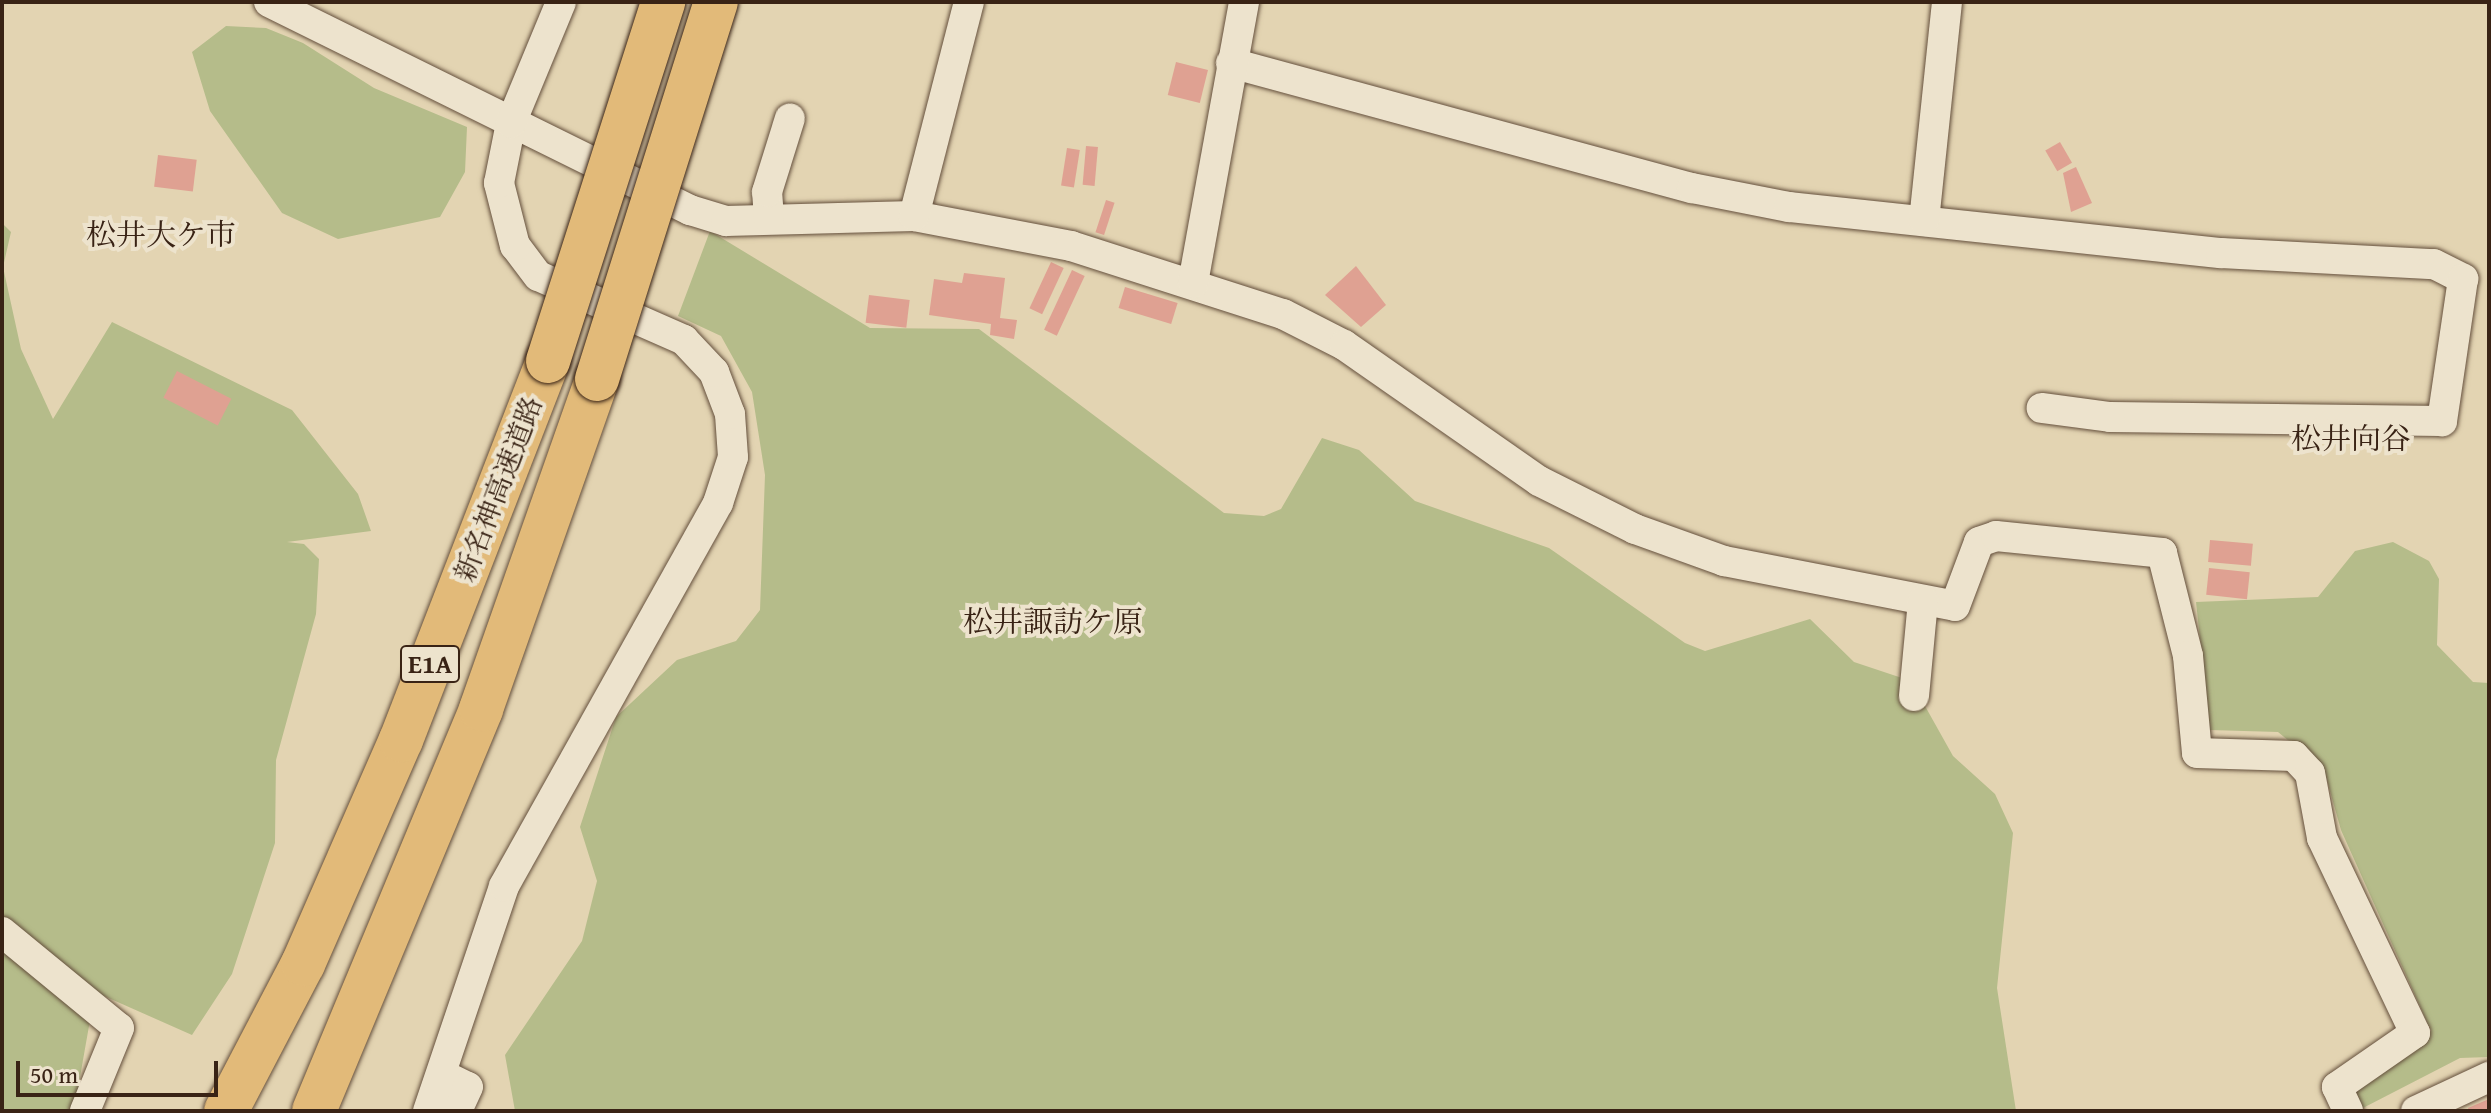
<!DOCTYPE html>
<html>
<head>
<meta charset="utf-8">
<style>
	body { margin:0 }
	#map { position:relative; width:2491px; height:1113px; overflow:hidden; background:#e3d4b2; font-family:"Gentium Book Plus","Noto Serif JP",serif }
	div>[style] { position:absolute }
	.green>* { inset:0; background:#b5bc8a }
	.building>* { inset:0; background:#dfa192; transform-origin:0 0 }
	.roads { filter:drop-shadow(0 0 2px #644f3c) drop-shadow(0 0 2px #644f3c) }
	.minor>* { height:30px; margin:-15px; padding:0 15px; transform-origin:15px; border-radius:15px; background:#ede3cd }
	.highway>* { height:44px; margin:-22px; padding:0 22px; transform-origin:22px; border-radius:22px; background:#e2ba79 }
	.bridges { filter:drop-shadow(0 0 2px #392315) drop-shadow(0 0 2px #392315) }
	.highway-bridge>* { height:44px; margin:-22px; padding:0 22px; transform-origin:22px; border-radius:22px; background:#e2ba79 }
	span { translate:-50% -50%; white-space:nowrap; text-align:center; line-height:1.15; -webkit-text-stroke:8px #ede3cd; paint-order:stroke }
	.shield-label span { padding:2px 6px; background:#ede3cd; border:2px solid; border-radius:6px; -webkit-text-stroke-width:0 }
	.shield-label { font-size:26px; color:#392315; font-weight:700 }
	.street-label { font-size:28px; color:#392315 }
	.neighbourhood-label { font-size:30px; color:#392315 }
	.frame { position:absolute; inset:0; border:4px solid #392315; pointer-events:none }
	.scale { position:absolute; left:16px; top:1061px; width:202px; height:36px; box-sizing:border-box; border:4px solid #392315; border-top:0; padding-left:10px; font-size:24px; line-height:28px; white-space:nowrap; color:#392315; -webkit-text-stroke:6px #ede3cd; paint-order:stroke }
</style>
</head>
<body>
<div id="map">
	<div class="green">
		<div style="clip-path:polygon(226px 26px,266px 28px,303px 43px,374px 88px,467px 127px,465px 172px,440px 217px,338px 239px,282px 213px,210px 111px,192px 52px)"></div>
		<div style="clip-path:polygon(2px 223px,11px 232px,3px 267px,21px 349px,53px 419px,112px 322px,292px 410px,358px 494px,371px 531px,287px 542px,304px 544px,319px 559px,316px 614px,276px 760px,275px 843px,232px 974px,192px 1035px,95px 992px,74px 1111px,2px 1111px)"></div>
		<div style="clip-path:polygon(710px 231px,870px 328px,979px 329px,1224px 513px,1264px 516px,1281px 509px,1322px 438px,1359px 450px,1415px 501px,1549px 548px,1685px 643px,1705px 651px,1810px 619px,1854px 662px,1911px 681px,1953px 756px,1995px 794px,2013px 833px,1997px 988px,2016px 1111px,515px 1111px,505px 1055px,582px 941px,597px 881px,580px 827px,616px 717px,677px 660px,736px 641px,760px 610px,765px 475px,752px 392px,721px 336px,678px 316px)"></div>
		<div style="clip-path:polygon(2393px 542px,2429px 561px,2439px 579px,2437px 645px,2473px 682px,2489px 683px,2489px 1057px,2460px 1058px,2361px 1109px,2353px 1087px,2431px 1031px,2341px 830px,2324px 770px,2278px 732px,2210px 730px,2196px 602px,2318px 597px,2355px 551px)"></div>
	</div>
	<div class="building">
		<div style="left:1176px;top:62px;width:33px;height:34px;rotate:14deg"></div>
		<div style="left:2060px;top:142px;width:24px;height:17px;rotate:60deg"></div>
		<div style="left:1086px;top:146px;width:12px;height:39px;rotate:5deg"></div>
		<div style="left:1067px;top:148px;width:13px;height:38px;rotate:9deg"></div>
		<div style="left:158px;top:155px;width:39px;height:32px;rotate:7deg"></div>
		<div style="clip-path:polygon(2076px 167px,2092px 203px,2071px 212px,2063px 173px)"></div>
		<div style="left:1106px;top:200px;width:9px;height:34px;rotate:18deg"></div>
		<div style="left:1051px;top:262px;width:14px;height:51px;rotate:25deg"></div>
		<div style="clip-path:polygon(1356px 266px,1386px 305px,1361px 327px,1325px 295px)"></div>
		<div style="left:1072px;top:270px;width:14px;height:66px;rotate:25deg"></div>
		<div style="clip-path:polygon(964px 273px,1005px 278px,1000px 318px,1017px 320px,1014px 339px,990px 335px,991px 324px,929px 315px,934px 279px,962px 283px)"></div>
		<div style="left:1125px;top:287px;width:55px;height:22px;rotate:17deg"></div>
		<div style="left:869px;top:295px;width:41px;height:28px;rotate:7deg"></div>
		<div style="left:177px;top:371px;width:61px;height:30px;rotate:27deg"></div>
		<div style="left:2210px;top:540px;width:43px;height:22px;rotate:5deg"></div>
		<div style="left:2209px;top:568px;width:41px;height:27px;rotate:6deg"></div>
		<div style="clip-path:polygon(2489px 1099px,2489px 1111px,2469px 1111px,2468px 1108px)"></div>
	</div>
	<div class="roads">
		<div class="minor">
			<div style="left:269px;top:2px;width:470px;rotate:26.3deg"></div>
			<div style="left:690px;top:210px;width:38px;rotate:17deg"></div>
			<div style="left:726px;top:221px;width:188px;rotate:-1.5deg"></div>
			<div style="left:914px;top:216px;width:160px;rotate:10.8deg"></div>
			<div style="left:1071px;top:246px;width:223px;rotate:17.8deg"></div>
			<div style="left:1283px;top:314px;width:68px;rotate:26.9deg"></div>
			<div style="left:1344px;top:345px;width:238px;rotate:34.9deg"></div>
			<div style="left:1539px;top:481px;width:107px;rotate:26.6deg"></div>
			<div style="left:1635px;top:529px;width:95px;rotate:19.8deg"></div>
			<div style="left:1724px;top:561px;width:235px;rotate:11deg"></div>
			<div style="left:1955px;top:606px;width:68px;rotate:-69.4deg"></div>
			<div style="left:1979px;top:542px;width:18px;rotate:-19deg"></div>
			<div style="left:1996px;top:536px;width:167px;rotate:5.8deg"></div>
			<div style="left:2162px;top:553px;width:106px;rotate:75.8deg"></div>
			<div style="left:2188px;top:656px;width:97px;rotate:84.7deg"></div>
			<div style="left:2197px;top:753px;width:97px;rotate:1.8deg"></div>
			<div style="left:2294px;top:756px;width:23px;rotate:47deg"></div>
			<div style="left:2310px;top:773px;width:66px;rotate:79.5deg"></div>
			<div style="left:2322px;top:838px;width:216px;rotate:64.5deg"></div>
			<div style="left:2415px;top:1033px;width:95px;rotate:145.3deg"></div>
			<div style="left:2337px;top:1087px;width:26px;rotate:65deg"></div>
			<div style="left:1231px;top:63px;width:478px;rotate:15.2deg"></div>
			<div style="left:1692px;top:188px;width:99px;rotate:11.1deg"></div>
			<div style="left:1789px;top:207px;width:434px;rotate:6.1deg"></div>
			<div style="left:2221px;top:253px;width:213px;rotate:3deg"></div>
			<div style="left:2434px;top:264px;width:33px;rotate:27deg"></div>
			<div style="left:2463px;top:279px;width:144px;rotate:98.4deg"></div>
			<div style="left:2442px;top:421px;width:332px;rotate:-179.3deg"></div>
			<div style="left:2110px;top:417px;width:69px;rotate:-172.5deg"></div>
			<div style="left:914px;top:216px;width:221px;rotate:-75.6deg"></div>
			<div style="left:769px;top:219px;width:27px;rotate:-94deg"></div>
			<div style="left:767px;top:192px;width:77px;rotate:-72.7deg"></div>
			<div style="left:1924px;top:221px;width:220px;rotate:-84deg"></div>
			<div style="left:1193px;top:283px;width:286px;rotate:-79.7deg"></div>
			<div style="left:1914px;top:696px;width:96px;rotate:-84.6deg"></div>
			<div style="left:2px;top:932px;width:151px;rotate:39.4deg"></div>
			<div style="left:119px;top:1028px;width:90px;rotate:112.3deg"></div>
			<div style="left:445px;top:1076px;width:25px;rotate:26deg"></div>
			<div style="left:468px;top:1087px;width:26px;rotate:115deg"></div>
			<div style="left:428px;top:1111px;width:237px;rotate:-71.3deg"></div>
			<div style="left:504px;top:886px;width:439px;rotate:-60.8deg"></div>
			<div style="left:718px;top:503px;width:48px;rotate:-71.9deg"></div>
			<div style="left:733px;top:457px;width:43px;rotate:-94deg"></div>
			<div style="left:730px;top:414px;width:45px;rotate:-110.9deg"></div>
			<div style="left:714px;top:372px;width:44px;rotate:-133.2deg"></div>
			<div style="left:684px;top:340px;width:159px;rotate:-156.3deg"></div>
			<div style="left:538px;top:276px;width:38px;rotate:-127deg"></div>
			<div style="left:515px;top:246px;width:65px;rotate:-104.3deg"></div>
			<div style="left:499px;top:183px;width:61px;rotate:-78.7deg"></div>
			<div style="left:511px;top:123px;width:131px;rotate:-67.5deg"></div>
			<div style="left:2416px;top:1111px;width:81px;rotate:-25deg"></div>
		</div>
		<div class="highway">
			<div style="left:226px;top:1111px;width:166px;rotate:-62.4deg"></div>
			<div style="left:303px;top:964px;width:244px;rotate:-66.4deg"></div>
			<div style="left:401px;top:740px;width:407px;rotate:-68.8deg"></div>
			<div style="left:314px;top:1111px;width:435px;rotate:-67.4deg"></div>
			<div style="left:481px;top:709px;width:350px;rotate:-70.6deg"></div>
		</div>
	</div>
	<div class="bridges">
		<div class="highway-bridge">
			<div style="left:548px;top:361px;width:377px;rotate:-72.2deg"></div>
			<div style="left:597px;top:379px;width:395px;rotate:-72.5deg"></div>
		</div>
	</div>
	<div class="shield-label">
		<span style="left:430px;top:664px">E1A</span>
	</div>
	<div class="street-label">
		<span style="left:498px;top:489px;rotate:-69deg">新名神高速道路</span>
	</div>
	<div class="neighbourhood-label">
		<span style="left:161px;top:234px">松井大ケ市</span>
		<span style="left:2351px;top:438px">松井向谷</span>
		<span style="left:1053px;top:621px">松井諏訪ケ原</span>
	</div>
	<div class="frame"></div>
	<div class="scale">50 m</div>
</div>
</body>
</html>
